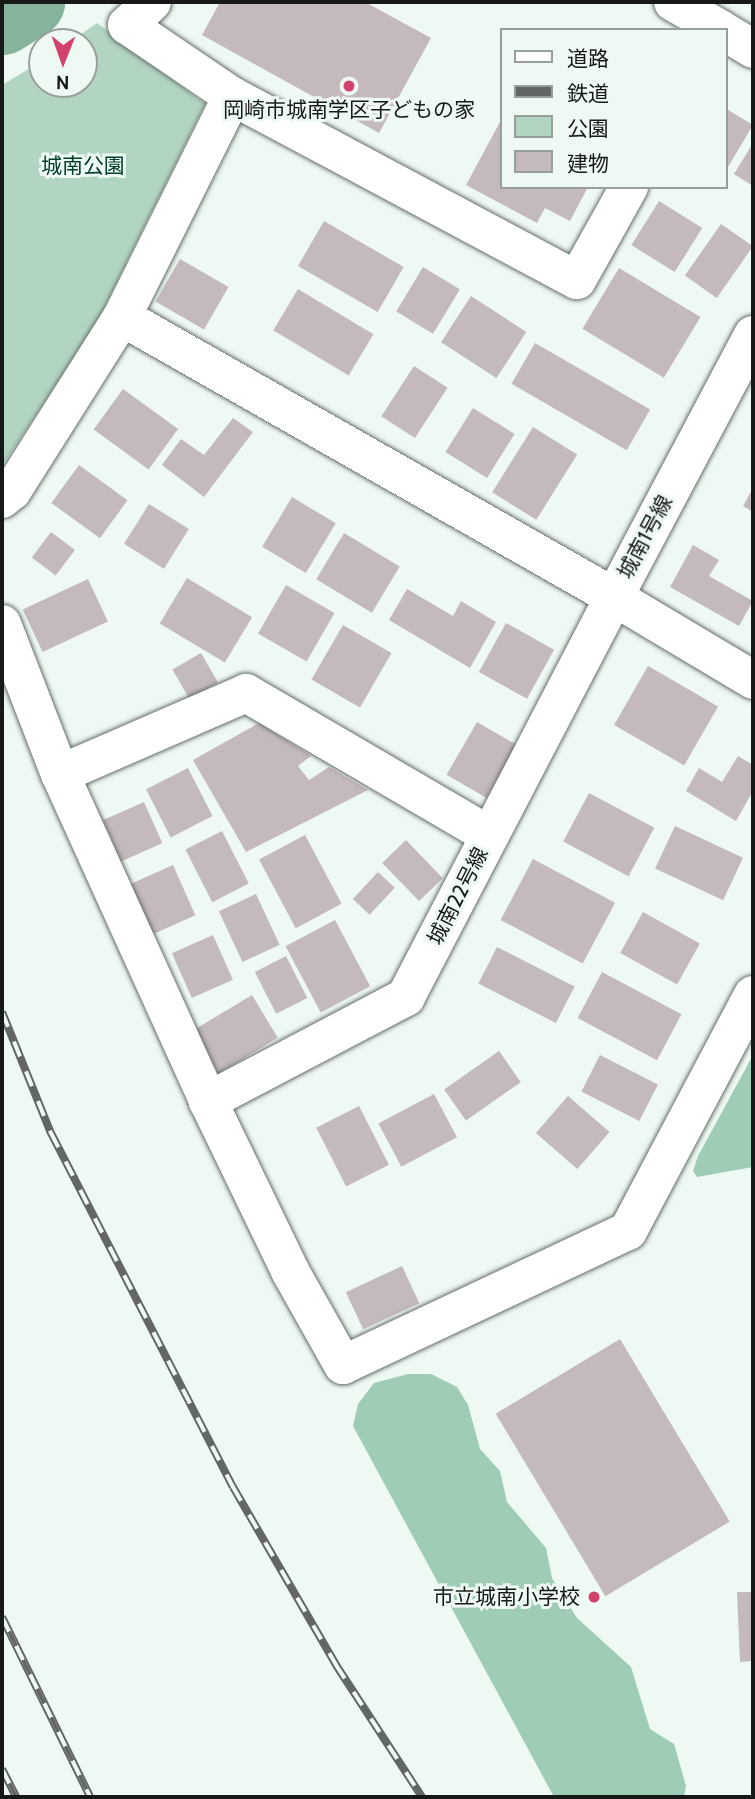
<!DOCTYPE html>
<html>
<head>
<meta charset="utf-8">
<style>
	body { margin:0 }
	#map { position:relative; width:755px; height:1799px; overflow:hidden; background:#eff9f3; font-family:Cabin,"Noto Sans JP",sans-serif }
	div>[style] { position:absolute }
	.green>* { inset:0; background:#b2d5c2 }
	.forest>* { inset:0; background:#9eccb4 }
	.river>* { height:74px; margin:-37px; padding:0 37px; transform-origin:37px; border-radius:37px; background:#85b39b }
	.building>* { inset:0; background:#c4b9bb; transform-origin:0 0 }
	.roads { filter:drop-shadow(0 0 2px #656e69) drop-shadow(0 0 2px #656e69) }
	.minor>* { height:38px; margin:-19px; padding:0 19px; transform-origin:19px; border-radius:19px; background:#fff }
	.tertiary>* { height:38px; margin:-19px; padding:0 19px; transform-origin:19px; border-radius:19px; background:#fff }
	.rail>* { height:8px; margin-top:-4px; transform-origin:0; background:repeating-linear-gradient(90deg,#eff9f3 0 16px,#626764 0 32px); box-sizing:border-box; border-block:2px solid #626764 }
	.dots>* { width:19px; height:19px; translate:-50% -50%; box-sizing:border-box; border:4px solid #eff9f3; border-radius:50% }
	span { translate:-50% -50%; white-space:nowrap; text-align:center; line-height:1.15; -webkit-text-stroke:6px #eff9f3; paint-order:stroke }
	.poi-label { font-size:21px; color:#161918 }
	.right { translate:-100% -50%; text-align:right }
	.park-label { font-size:21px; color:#01402a }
	.street-label { font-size:21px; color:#161918 }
	.frame { position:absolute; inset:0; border:4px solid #161918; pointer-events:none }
	.legend { position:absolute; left:500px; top:28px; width:228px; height:161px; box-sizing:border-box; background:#eff9f3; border:2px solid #989f9b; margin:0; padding:9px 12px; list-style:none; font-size:21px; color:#161918 }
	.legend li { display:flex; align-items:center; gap:14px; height:35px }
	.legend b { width:35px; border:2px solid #989f9b }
	.north { position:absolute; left:28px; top:28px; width:70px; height:70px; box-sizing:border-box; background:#eff9f3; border:2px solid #989f9b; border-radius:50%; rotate:181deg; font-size:19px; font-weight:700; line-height:28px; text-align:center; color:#161918 }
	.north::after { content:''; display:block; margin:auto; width:24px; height:32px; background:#d1436c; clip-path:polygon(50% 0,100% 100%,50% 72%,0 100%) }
</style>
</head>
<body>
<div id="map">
	<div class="green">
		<div style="clip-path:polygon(97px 23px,205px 104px,96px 324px,2px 466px,2px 85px,42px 61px,42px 84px,84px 84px,84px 42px,70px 42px)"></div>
	</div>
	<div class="forest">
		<div style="clip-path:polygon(753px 1055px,753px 1167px,697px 1177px,693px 1171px,698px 1156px)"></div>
		<div style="clip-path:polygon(408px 1374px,431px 1374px,457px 1387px,468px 1405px,480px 1449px,500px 1471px,507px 1502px,546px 1548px,552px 1578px,577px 1618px,631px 1667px,650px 1729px,674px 1744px,686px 1786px,684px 1797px,554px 1797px,353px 1426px,358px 1404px,374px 1383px)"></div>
	</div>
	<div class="river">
		<div style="left:2px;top:18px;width:31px;rotate:-32deg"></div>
	</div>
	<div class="building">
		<div style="clip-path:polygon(220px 2px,365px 2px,431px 38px,379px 133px,202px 35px)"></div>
		<div style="clip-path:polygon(725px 108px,753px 125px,725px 172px)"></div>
		<div style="clip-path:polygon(501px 120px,501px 187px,588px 187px,570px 221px,545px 208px,537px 223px,466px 185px)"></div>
		<div style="clip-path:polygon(753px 143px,753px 186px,734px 174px)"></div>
		<div style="left:659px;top:201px;width:51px;height:52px;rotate:32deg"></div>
		<div style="left:324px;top:221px;width:92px;height:52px;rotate:30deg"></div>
		<div style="left:721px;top:224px;width:39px;height:63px;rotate:35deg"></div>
		<div style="left:180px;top:259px;width:56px;height:49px;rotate:30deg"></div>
		<div style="left:423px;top:267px;width:43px;height:52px;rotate:31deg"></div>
		<div style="left:619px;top:268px;width:95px;height:71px;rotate:31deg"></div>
		<div style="left:298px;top:289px;width:88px;height:48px;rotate:31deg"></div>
		<div style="left:471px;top:296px;width:66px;height:55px;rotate:33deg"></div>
		<div style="left:535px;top:343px;width:133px;height:47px;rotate:30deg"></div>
		<div style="left:414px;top:366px;width:40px;height:60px;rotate:33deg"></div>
		<div style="left:123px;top:389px;width:68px;height:50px;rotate:36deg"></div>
		<div style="left:473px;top:408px;width:49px;height:52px;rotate:32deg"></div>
		<div style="clip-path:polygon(233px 418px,253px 432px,204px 497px,162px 465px,181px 439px,204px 455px)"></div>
		<div style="left:533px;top:427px;width:52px;height:77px;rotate:32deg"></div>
		<div style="left:79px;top:465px;width:60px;height:47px;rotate:36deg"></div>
		<div style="clip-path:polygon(753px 488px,753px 512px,743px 506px)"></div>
		<div style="left:292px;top:497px;width:51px;height:58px;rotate:31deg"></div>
		<div style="left:149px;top:504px;width:47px;height:47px;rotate:32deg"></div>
		<div style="left:51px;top:532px;width:30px;height:32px;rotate:37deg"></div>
		<div style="left:344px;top:533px;width:65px;height:54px;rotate:31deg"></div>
		<div style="clip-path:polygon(693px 545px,719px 560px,709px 576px,753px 601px,739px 626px,670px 587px)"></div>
		<div style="left:187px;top:578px;width:76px;height:53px;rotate:31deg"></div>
		<div style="left:88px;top:579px;width:47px;height:72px;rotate:65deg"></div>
		<div style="left:286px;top:585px;width:56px;height:56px;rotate:30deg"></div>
		<div style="clip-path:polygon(407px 589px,453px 616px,461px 601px,496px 622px,470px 668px,389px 620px)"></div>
		<div style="left:506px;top:623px;width:55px;height:56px;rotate:29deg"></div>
		<div style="left:343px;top:625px;width:56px;height:63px;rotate:30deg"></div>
		<div style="left:201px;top:653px;width:34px;height:33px;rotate:60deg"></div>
		<div style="left:648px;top:666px;width:81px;height:68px;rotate:30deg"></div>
		<div style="left:477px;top:722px;width:46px;height:61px;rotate:30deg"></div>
		<div style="clip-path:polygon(259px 723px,311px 756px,298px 766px,309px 780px,329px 767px,368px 790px,246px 852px,193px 760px)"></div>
		<div style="clip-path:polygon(738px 756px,753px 765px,753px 791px,736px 821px,686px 791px,699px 768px,722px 782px)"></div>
		<div style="left:188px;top:768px;width:54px;height:47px;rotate:63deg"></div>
		<div style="left:589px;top:793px;width:74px;height:55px;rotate:28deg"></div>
		<div style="left:144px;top:802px;width:45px;height:45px;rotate:66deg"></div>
		<div style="left:675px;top:826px;width:75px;height:47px;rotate:25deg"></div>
		<div style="left:222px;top:831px;width:59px;height:41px;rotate:63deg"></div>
		<div style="left:305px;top:835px;width:78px;height:52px;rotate:62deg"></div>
		<div style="left:406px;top:840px;width:53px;height:33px;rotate:46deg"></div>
		<div style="left:533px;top:859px;width:93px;height:69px;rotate:28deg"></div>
		<div style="left:173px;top:865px;width:55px;height:49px;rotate:66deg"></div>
		<div style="left:378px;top:872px;width:23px;height:37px;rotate:43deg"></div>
		<div style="left:256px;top:894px;width:56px;height:41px;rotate:65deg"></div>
		<div style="left:643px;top:912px;width:65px;height:47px;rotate:29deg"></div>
		<div style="left:335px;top:920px;width:75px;height:56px;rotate:62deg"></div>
		<div style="left:213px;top:935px;width:49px;height:45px;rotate:66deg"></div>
		<div style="left:497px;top:947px;width:87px;height:41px;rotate:27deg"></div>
		<div style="left:286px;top:956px;width:47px;height:35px;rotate:63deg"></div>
		<div style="left:602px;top:972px;width:90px;height:52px;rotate:28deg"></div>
		<div style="left:252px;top:995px;width:50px;height:69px;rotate:59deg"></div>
		<div style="left:499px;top:1051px;width:38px;height:67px;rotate:55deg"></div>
		<div style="left:600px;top:1055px;width:65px;height:41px;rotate:27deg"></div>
		<div style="left:434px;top:1094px;width:49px;height:63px;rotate:62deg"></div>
		<div style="left:568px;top:1096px;width:55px;height:49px;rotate:41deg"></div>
		<div style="left:359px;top:1106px;width:66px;height:48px;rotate:63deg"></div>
		<div style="left:402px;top:1266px;width:41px;height:62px;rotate:65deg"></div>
		<div style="left:620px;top:1339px;width:213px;height:145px;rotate:59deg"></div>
		<div style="clip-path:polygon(737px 1592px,753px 1592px,753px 1661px,740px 1662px)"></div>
	</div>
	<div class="roads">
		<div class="minor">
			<div style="left:152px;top:2px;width:34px;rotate:137deg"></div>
			<div style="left:127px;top:25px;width:127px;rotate:34.1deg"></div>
			<div style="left:673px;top:2px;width:56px;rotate:29.7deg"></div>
			<div style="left:725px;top:32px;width:33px;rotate:31deg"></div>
			<div style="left:122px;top:317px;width:566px;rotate:29.64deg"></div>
			<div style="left:614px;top:597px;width:451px;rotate:117.5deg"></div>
			<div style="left:406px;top:997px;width:224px;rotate:152.3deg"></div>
			<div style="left:2px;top:499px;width:13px;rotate:-39deg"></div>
			<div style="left:12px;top:491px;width:206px;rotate:-57.7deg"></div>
			<div style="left:122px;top:317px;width:247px;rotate:-63.5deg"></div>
			<div style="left:232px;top:96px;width:391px;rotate:28.1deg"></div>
			<div style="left:577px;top:280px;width:107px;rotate:-60.8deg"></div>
			<div style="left:2px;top:624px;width:161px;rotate:68.9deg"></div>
			<div style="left:60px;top:774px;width:359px;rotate:65.6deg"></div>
			<div style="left:208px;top:1101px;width:189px;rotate:64.2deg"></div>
			<div style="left:290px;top:1271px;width:108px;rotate:60.6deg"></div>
			<div style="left:343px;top:1365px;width:315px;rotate:-25.2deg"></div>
			<div style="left:628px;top:1231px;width:267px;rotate:-62.1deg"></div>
			<div style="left:60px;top:774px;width:203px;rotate:-23.5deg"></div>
			<div style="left:246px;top:693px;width:281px;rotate:30.3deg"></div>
		</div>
		<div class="tertiary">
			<div style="left:753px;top:335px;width:297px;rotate:117.9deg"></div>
			<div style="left:614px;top:597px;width:162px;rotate:30.8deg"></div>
		</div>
	</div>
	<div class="rail">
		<div style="left:2px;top:1012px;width:131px;rotate:68deg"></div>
		<div style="left:51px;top:1133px;width:398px;rotate:62.8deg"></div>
		<div style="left:233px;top:1487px;width:206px;rotate:59.9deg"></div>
		<div style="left:336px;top:1665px;width:158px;rotate:56.9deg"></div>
		<div style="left:2px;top:1617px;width:200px;rotate:63.9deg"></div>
		<div style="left:2px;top:1769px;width:31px;rotate:63deg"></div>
	</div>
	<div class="dots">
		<div style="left:349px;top:86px;background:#d1436c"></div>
		<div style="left:594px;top:1597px;background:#d1436c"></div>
	</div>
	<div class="poi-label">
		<span style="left:349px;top:110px">岡崎市城南学区子どもの家</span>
		<span class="right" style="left:580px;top:1597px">市立城南小学校</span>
	</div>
	<div class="park-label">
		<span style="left:83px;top:166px">城南公園</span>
	</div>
	<div class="street-label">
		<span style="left:645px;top:537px;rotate:-62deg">城南1号線</span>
		<span style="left:458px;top:896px;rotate:-63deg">城南22号線</span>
	</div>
	<div class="frame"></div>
	<ul class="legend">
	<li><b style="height:9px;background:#fff"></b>道路</li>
	<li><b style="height:9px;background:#626764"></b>鉄道</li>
	<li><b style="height:19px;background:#b2d5c2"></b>公園</li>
	<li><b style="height:19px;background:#c4b9bb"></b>建物</li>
	</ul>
	<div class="north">N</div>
</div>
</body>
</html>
